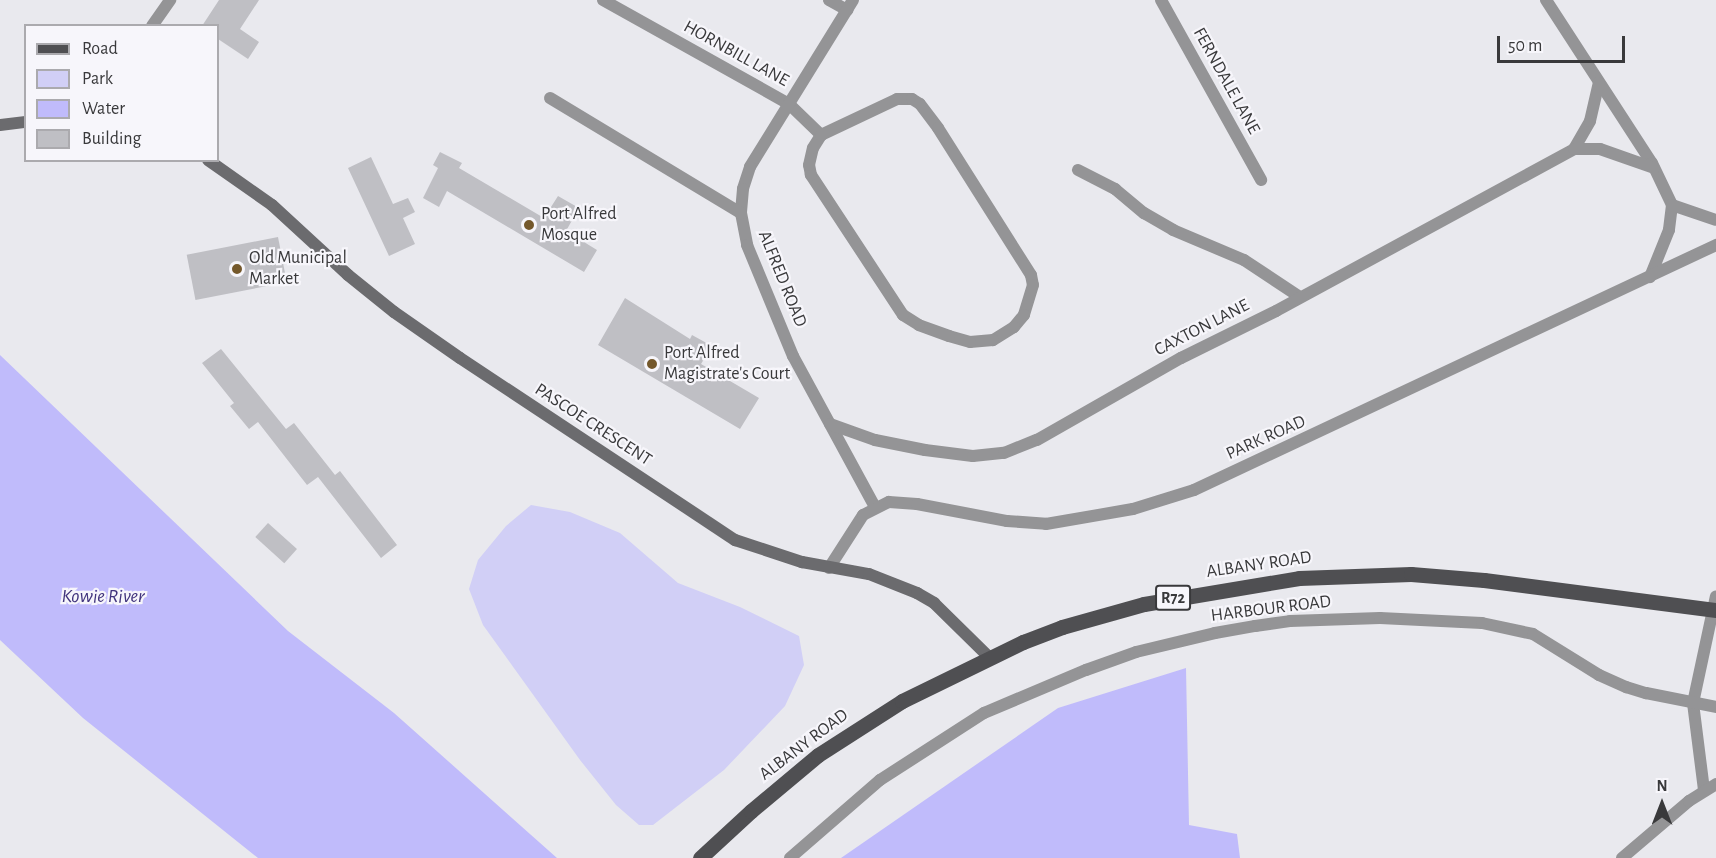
<!DOCTYPE html>
<html>
<head>
<meta charset="utf-8">
<style>
	body { margin:0 }
	#map { position:relative; width:1716px; height:858px; overflow:hidden; background:#e9e9ee; font-family:"Alegreya Sans",sans-serif }
	div>[style] { position:absolute }
	.green>* { inset:0; background:#d1cff6 }
	.water>* { inset:0; background:#c0bbfb }
	.building>* { inset:0; background:#bfbfc4; transform-origin:0 0 }
	.street>* { height:12px; margin:-6px; padding:0 6px; transform-origin:6px; border-radius:6px; background:#949496 }
	.secondary>* { height:12px; margin:-6px; padding:0 6px; transform-origin:6px; border-radius:6px; background:#6b6b6e }
	.primary>* { height:15px; margin:-7.5px; padding:0 7.5px; transform-origin:7.5px; border-radius:7.5px; background:#4f4f52 }
	.dots>* { width:16px; height:16px; translate:-50% -50%; box-sizing:border-box; border:3px solid #f7f6fb; border-radius:50% }
	span { translate:-50% -50%; white-space:nowrap; text-align:center; line-height:1.15; -webkit-text-stroke:4.5px #f7f6fb; paint-order:stroke }
	.shield-label span { padding:2px 4px; background:#f7f6fb; border:2px solid; border-radius:4px; -webkit-text-stroke-width:0 }
	.shield-label { font-size:16px; color:#39393b; font-weight:700 }
	.street-label { font-size:18px; color:#39393b }
	.poi-label { font-size:18px; color:#39393b }
	.left { translate:0 -50%; text-align:left }
	.water-label { font-size:20px; color:#41347d; font-style:italic }
	.legend { position:absolute; left:24px; top:24px; width:195px; height:138px; box-sizing:border-box; background:#f7f6fb; border:2px solid #abaaae; margin:0; padding:8px 10px; list-style:none; font-size:18px; color:#39393b }
	.legend li { display:flex; align-items:center; gap:12px; height:30px }
	.legend b { width:30px; border:2px solid #abaaae }
	.north { position:absolute; left:1632px; top:774px; width:60px; height:60px; -webkit-text-stroke:4px #f7f6fb; paint-order:stroke; rotate:0deg; font-size:16px; font-weight:700; line-height:24px; text-align:center; color:#39393b }
	.north::after { content:''; display:block; margin:auto; width:21px; height:27px; background:#39393b; clip-path:polygon(50% 0,100% 100%,50% 72%,0 100%) }
	.scale { position:absolute; left:1497px; top:36px; width:128px; height:27px; box-sizing:border-box; border:3px solid #39393b; border-top:0; padding-left:8px; font-size:18px; line-height:21px; white-space:nowrap; color:#39393b; -webkit-text-stroke:4px #f7f6fb; paint-order:stroke }
</style>
</head>
<body>
<div id="map">
	<div class="green">
		<div style="clip-path:polygon(531px 505px,570px 512px,620px 533px,678px 583px,740px 607px,799px 636px,804px 665px,785px 706px,724px 770px,653px 825px,639px 825px,616px 805px,580px 760px,483px 625px,469px 589px,478px 560px,506px 526px)"></div>
	</div>
	<div class="water">
		<div style="clip-path:polygon(0 355px,288px 631px,394px 713px,557px 858px,258px 858px,83px 718px,0 640px)"></div>
		<div style="clip-path:polygon(1186px 668px,1189px 825px,1237px 834px,1240px 858px,841px 858px,1058px 708px)"></div>
	</div>
	<div class="building">
		<div style="clip-path:polygon(219px 0,259px 0,240px 29px,259px 42px,248px 59px,218px 39px,218px 26px,202px 26px)"></div>
		<div style="clip-path:polygon(440px 152px,462px 163px,459px 168px,544px 218px,558px 196px,579px 208px,566px 231px,597px 250px,584px 272px,447px 191px,439px 207px,423px 198px,438px 168px,433px 165px)"></div>
		<div style="clip-path:polygon(371px 157px,393px 204px,408px 198px,415px 212px,403px 218px,415px 244px,389px 256px,348px 168px)"></div>
		<div style="left:278px;top:237px;width:46px;height:93px;rotate:79deg"></div>
		<div style="clip-path:polygon(625px 298px,690px 339px,692px 335px,712px 346px,701px 364px,759px 398px,740px 429px,598px 345px)"></div>
		<div style="clip-path:polygon(221px 349px,286px 429px,294px 423px,335px 475px,340px 471px,397px 545px,381px 558px,318px 477px,307px 485px,258px 422px,249px 429px,230px 406px,234px 403px,202px 363px)"></div>
		<div style="left:268px;top:523px;width:39px;height:19px;rotate:42deg"></div>
	</div>
	<div class="street">
		<div style="left:603px;top:0;width:213px;rotate:29.2deg"></div>
		<div style="left:789px;top:104px;width:45px;rotate:44.1deg"></div>
		<div style="left:829px;top:0;width:21px;rotate:29deg"></div>
		<div style="left:853px;top:0;width:196px;rotate:121.7deg"></div>
		<div style="left:750px;top:167px;width:23px;rotate:108deg"></div>
		<div style="left:743px;top:189px;width:24px;rotate:95deg"></div>
		<div style="left:741px;top:213px;width:33px;rotate:79deg"></div>
		<div style="left:747px;top:245px;width:120px;rotate:67.5deg"></div>
		<div style="left:793px;top:356px;width:172px;rotate:61.5deg"></div>
		<div style="left:1161px;top:0;width:206px;rotate:60.9deg"></div>
		<div style="left:1546px;top:0;width:194px;rotate:57deg"></div>
		<div style="left:1652px;top:163px;width:47px;rotate:64.5deg"></div>
		<div style="left:1672px;top:205px;width:25px;rotate:97deg"></div>
		<div style="left:1669px;top:230px;width:51px;rotate:112deg"></div>
		<div style="left:152px;top:26px;width:32px;rotate:-55deg"></div>
		<div style="left:550px;top:98px;width:223px;rotate:31.1deg"></div>
		<div style="left:897px;top:99px;width:15px"></div>
		<div style="left:912px;top:99px;width:9px;rotate:32deg"></div>
		<div style="left:920px;top:104px;width:30px;rotate:53deg"></div>
		<div style="left:938px;top:128px;width:174px;rotate:57.7deg"></div>
		<div style="left:1031px;top:275px;width:10px;rotate:79deg"></div>
		<div style="left:1033px;top:285px;width:31px;rotate:107deg"></div>
		<div style="left:1024px;top:315px;width:16px;rotate:130deg"></div>
		<div style="left:1014px;top:327px;width:25px;rotate:148deg"></div>
		<div style="left:993px;top:340px;width:23px;rotate:175deg"></div>
		<div style="left:970px;top:342px;width:22px;rotate:-164deg"></div>
		<div style="left:949px;top:336px;width:32px;rotate:-160deg"></div>
		<div style="left:919px;top:325px;width:19px;rotate:-148deg"></div>
		<div style="left:903px;top:315px;width:168px;rotate:-123.3deg"></div>
		<div style="left:811px;top:175px;width:10px;rotate:-101deg"></div>
		<div style="left:809px;top:165px;width:17px;rotate:-77deg"></div>
		<div style="left:813px;top:148px;width:15px;rotate:-58deg"></div>
		<div style="left:821px;top:135px;width:84px;rotate:-25.3deg"></div>
		<div style="left:1574px;top:149px;width:32px;rotate:-60deg"></div>
		<div style="left:1590px;top:121px;width:39px;rotate:-77deg"></div>
		<div style="left:1078px;top:170px;width:42px;rotate:27.2deg"></div>
		<div style="left:1115px;top:189px;width:38px;rotate:40deg"></div>
		<div style="left:1144px;top:213px;width:34px;rotate:30deg"></div>
		<div style="left:1173px;top:230px;width:77px;rotate:22.9deg"></div>
		<div style="left:1244px;top:260px;width:67px;rotate:33.5deg"></div>
		<div style="left:1672px;top:205px;width:46px;rotate:18.8deg"></div>
		<div style="left:830px;top:424px;width:48px;rotate:19.6deg"></div>
		<div style="left:875px;top:440px;width:51px;rotate:11.3deg"></div>
		<div style="left:925px;top:450px;width:48px;rotate:7.1deg"></div>
		<div style="left:973px;top:456px;width:31px;rotate:-6deg"></div>
		<div style="left:1004px;top:453px;width:35px;rotate:-22deg"></div>
		<div style="left:1037px;top:440px;width:166px;rotate:-29.7deg"></div>
		<div style="left:1181px;top:358px;width:106px;rotate:-26.3deg"></div>
		<div style="left:1276px;top:311px;width:339px;rotate:-28.5deg"></div>
		<div style="left:1574px;top:149px;width:26px"></div>
		<div style="left:1600px;top:149px;width:57px;rotate:19.4deg"></div>
		<div style="left:829px;top:568px;width:63px;rotate:-57.3deg"></div>
		<div style="left:863px;top:515px;width:29px;rotate:-27deg"></div>
		<div style="left:889px;top:502px;width:28px;rotate:4deg"></div>
		<div style="left:917px;top:504px;width:92px;rotate:10.7deg"></div>
		<div style="left:1007px;top:521px;width:39px;rotate:4deg"></div>
		<div style="left:1046px;top:524px;width:88px;rotate:-9.8deg"></div>
		<div style="left:1133px;top:509px;width:64px;rotate:-17.3deg"></div>
		<div style="left:1194px;top:490px;width:577px;rotate:-25.14deg"></div>
		<div style="left:1704px;top:790px;width:88px;rotate:-97.2deg"></div>
		<div style="left:1693px;top:703px;width:109px;rotate:-77.9deg"></div>
		<div style="left:790px;top:858px;width:119px;rotate:-40.9deg"></div>
		<div style="left:880px;top:780px;width:124px;rotate:-32.8deg"></div>
		<div style="left:984px;top:713px;width:111px;rotate:-22.9deg"></div>
		<div style="left:1086px;top:670px;width:53px;rotate:-19.8deg"></div>
		<div style="left:1136px;top:652px;width:81px;rotate:-13.5deg"></div>
		<div style="left:1215px;top:633px;width:41px;rotate:-9.9deg"></div>
		<div style="left:1255px;top:626px;width:35px;rotate:-8deg"></div>
		<div style="left:1290px;top:621px;width:90px;rotate:-1.9deg"></div>
		<div style="left:1380px;top:618px;width:102px;rotate:2.8deg"></div>
		<div style="left:1482px;top:623px;width:52px;rotate:12.2deg"></div>
		<div style="left:1533px;top:634px;width:78px;rotate:31.8deg"></div>
		<div style="left:1599px;top:675px;width:30px;rotate:24deg"></div>
		<div style="left:1626px;top:687px;width:21px;rotate:17deg"></div>
		<div style="left:1646px;top:693px;width:71px;rotate:11.3deg"></div>
		<div style="left:1622px;top:858px;width:88px;rotate:-40.4deg"></div>
		<div style="left:1689px;top:801px;width:32px;rotate:-32deg"></div>
	</div>
	<div class="secondary">
		<div style="left:0;top:125px;width:26px;rotate:-7deg"></div>
		<div style="left:208px;top:160px;width:78px;rotate:35.1deg"></div>
		<div style="left:272px;top:205px;width:103px;rotate:42.6deg"></div>
		<div style="left:348px;top:275px;width:59px;rotate:38.8deg"></div>
		<div style="left:394px;top:312px;width:80px;rotate:34.9deg"></div>
		<div style="left:460px;top:358px;width:330px;rotate:33.5deg"></div>
		<div style="left:735px;top:540px;width:71px;rotate:18.2deg"></div>
		<div style="left:802px;top:562px;width:68px;rotate:10.2deg"></div>
		<div style="left:869px;top:574px;width:52px;rotate:21.6deg"></div>
		<div style="left:917px;top:593px;width:20px;rotate:30deg"></div>
		<div style="left:934px;top:603px;width:77px;rotate:44.5deg"></div>
	</div>
	<div class="primary">
		<div style="left:700px;top:858px;width:69px;rotate:-42.7deg"></div>
		<div style="left:751px;top:811px;width:87px;rotate:-39.9deg"></div>
		<div style="left:818px;top:755px;width:100px;rotate:-32.7deg"></div>
		<div style="left:902px;top:701px;width:135px;rotate:-26deg"></div>
		<div style="left:1023px;top:642px;width:42px;rotate:-21deg"></div>
		<div style="left:1062px;top:627px;width:85px;rotate:-15.7deg"></div>
		<div style="left:1144px;top:604px;width:157px;rotate:-9.5deg"></div>
		<div style="left:1299px;top:578px;width:112px;rotate:-2deg"></div>
		<div style="left:1411px;top:574px;width:73px;rotate:4.7deg"></div>
		<div style="left:1484px;top:580px;width:234px;rotate:7.4deg"></div>
	</div>
	<div class="dots">
		<div style="left:529px;top:225px;background:#74582b"></div>
		<div style="left:237px;top:269px;background:#74582b"></div>
		<div style="left:652px;top:364px;background:#74582b"></div>
	</div>
	<div class="shield-label">
		<span style="left:1173px;top:598px">R72</span>
	</div>
	<div class="street-label">
		<span style="left:736px;top:54px;rotate:29deg">HORNBILL LANE</span>
		<span style="left:1226px;top:81px;rotate:61deg">FERNDALE LANE</span>
		<span style="left:782px;top:279px;rotate:68deg">ALFRED ROAD</span>
		<span style="left:1202px;top:328px;rotate:-27deg">CAXTON LANE</span>
		<span style="left:593px;top:425px;rotate:33deg">PASCOE CRESCENT</span>
		<span style="left:1266px;top:438px;rotate:-24deg">PARK ROAD</span>
		<span style="left:1259px;top:565px;rotate:-8deg">ALBANY ROAD</span>
		<span style="left:1271px;top:609px;rotate:-7deg">HARBOUR ROAD</span>
		<span style="left:804px;top:745px;rotate:-37deg">ALBANY ROAD</span>
	</div>
	<div class="poi-label">
		<span class="left" style="left:541px;top:225px">Port Alfred<br>Mosque</span>
		<span class="left" style="left:249px;top:269px">Old Municipal<br>Market</span>
		<span class="left" style="left:664px;top:364px">Port Alfred<br>Magistrate's Court</span>
	</div>
	<div class="water-label">
		<span style="left:103px;top:596px">Kowie River</span>
	</div>
	<ul class="legend">
	<li><b style="height:8px;background:#4f4f52"></b>Road</li>
	<li><b style="height:16px;background:#d1cff6"></b>Park</li>
	<li><b style="height:16px;background:#c0bbfb"></b>Water</li>
	<li><b style="height:16px;background:#bfbfc4"></b>Building</li>
	</ul>
	<div class="north">N</div>
	<div class="scale">50 m</div>
</div>
</body>
</html>
